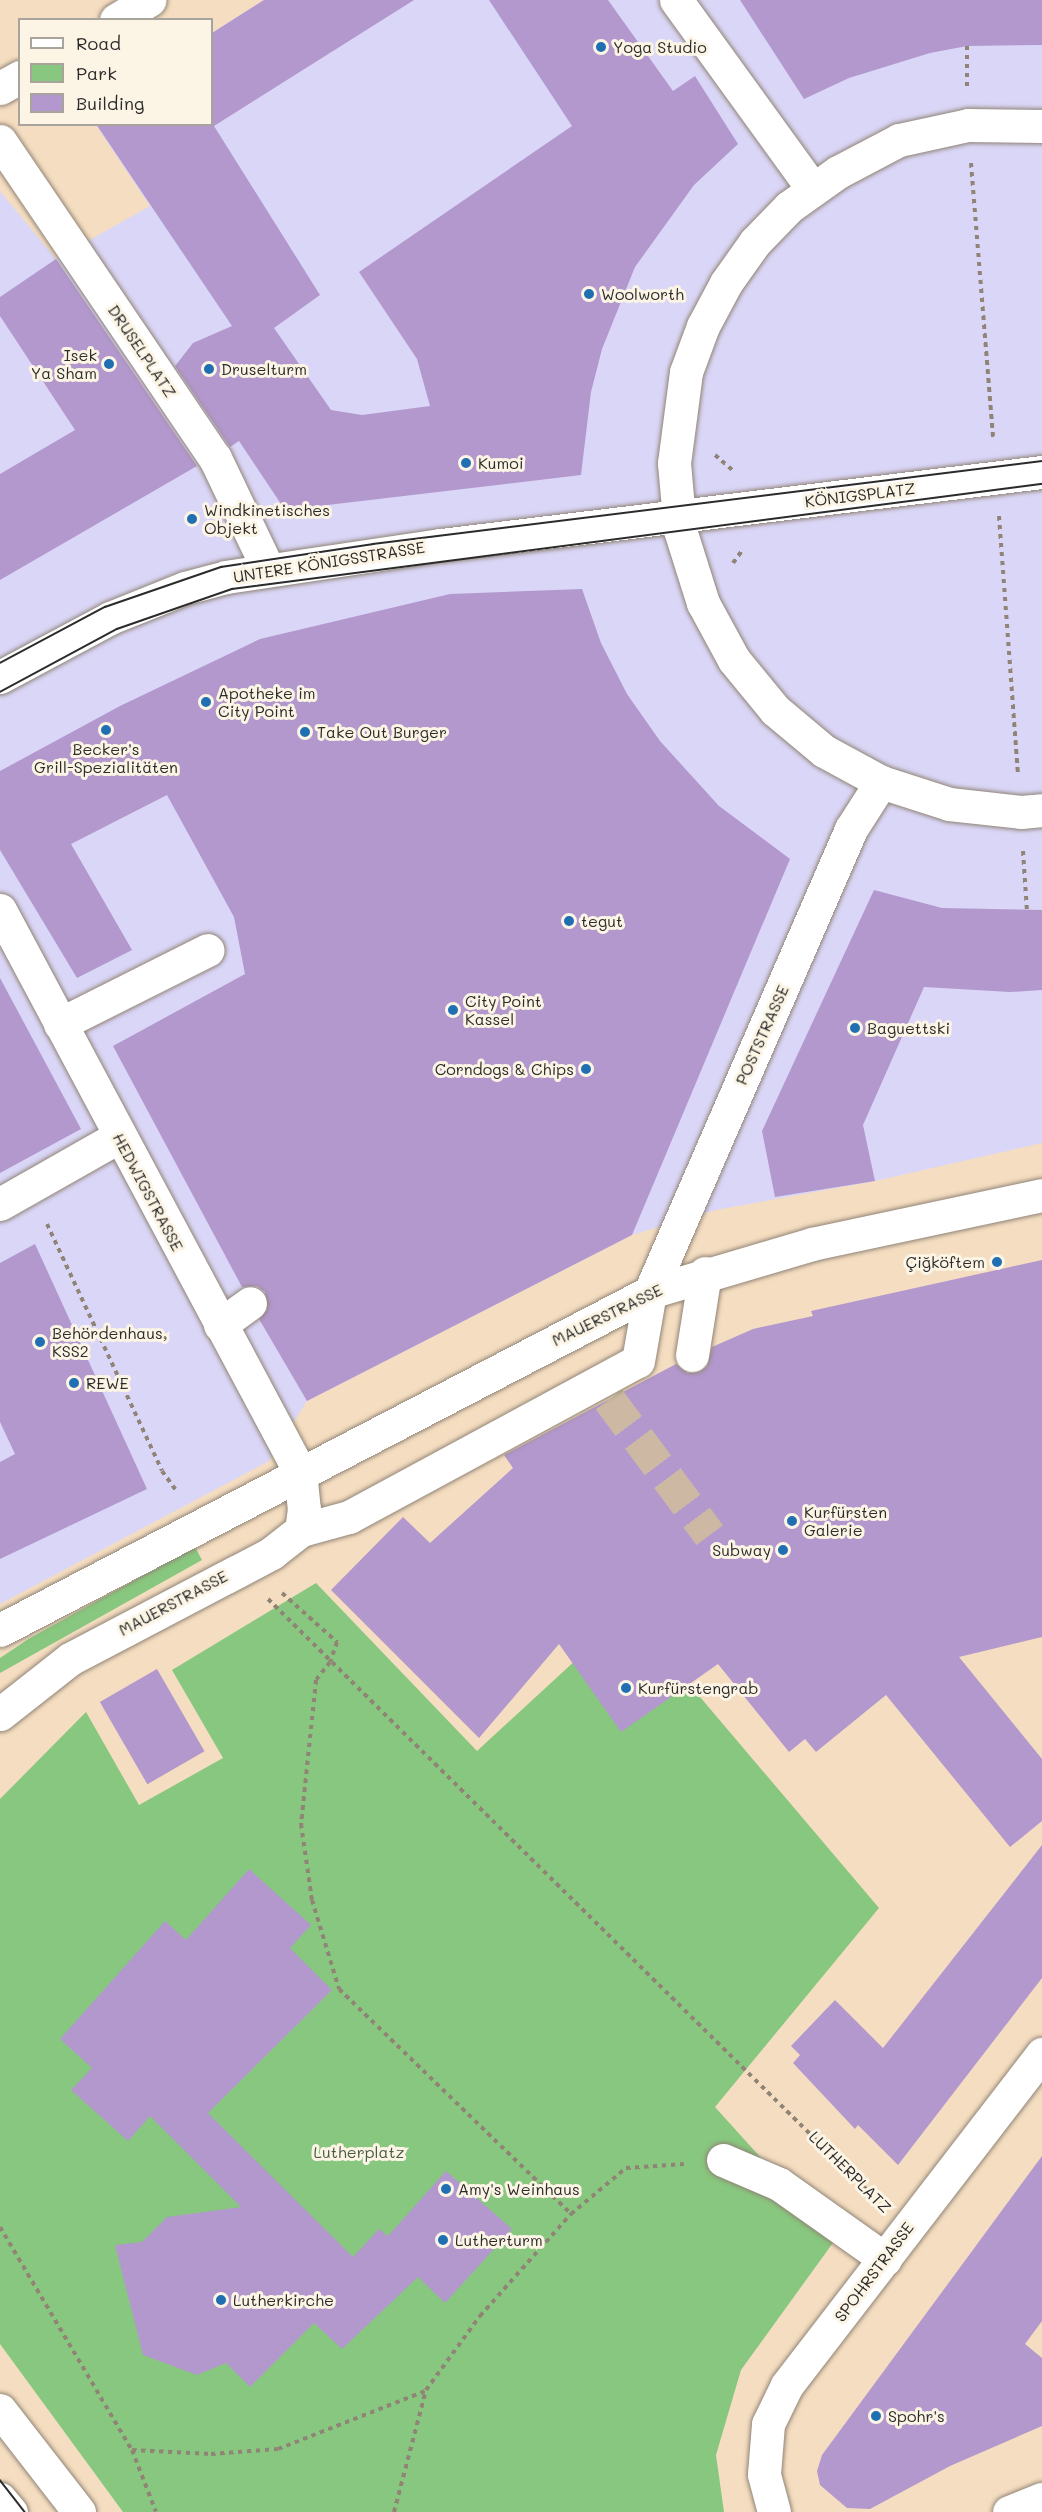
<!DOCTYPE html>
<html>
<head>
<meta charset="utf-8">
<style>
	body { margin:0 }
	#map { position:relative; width:1042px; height:2512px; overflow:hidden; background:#f5ddc1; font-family:Mali,sans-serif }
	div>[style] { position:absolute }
	.built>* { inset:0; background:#dad6f7 }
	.green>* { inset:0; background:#88c77f }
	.building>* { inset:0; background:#b298cd; transform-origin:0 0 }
	.minor-tunnel>* { height:33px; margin-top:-16.5px; transform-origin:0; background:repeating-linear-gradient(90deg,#cdb9a3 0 33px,transparent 0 49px) }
	.path>* { height:4px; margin-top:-2px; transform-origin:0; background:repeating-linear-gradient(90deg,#908476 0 4.5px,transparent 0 9px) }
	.roads { filter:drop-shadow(0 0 2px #908476) drop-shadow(0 0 2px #908476) }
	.minor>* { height:33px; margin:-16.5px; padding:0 16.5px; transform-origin:16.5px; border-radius:16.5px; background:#fff }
	.major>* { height:33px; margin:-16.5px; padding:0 16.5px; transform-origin:16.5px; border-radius:16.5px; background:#fff }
	.tram>* { height:1.5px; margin:-0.75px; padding:0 0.75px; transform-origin:0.75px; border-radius:0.75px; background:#2b2b2b }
	.dots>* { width:16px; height:16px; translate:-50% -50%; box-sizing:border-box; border:3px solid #fcf5e5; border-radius:50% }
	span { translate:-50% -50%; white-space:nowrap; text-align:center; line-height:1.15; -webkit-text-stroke:6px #fcf5e5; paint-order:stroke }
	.poi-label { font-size:16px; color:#2b2b2b }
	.left { translate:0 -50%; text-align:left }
	.right { translate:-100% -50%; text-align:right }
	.street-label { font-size:16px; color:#2b2b2b }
	.park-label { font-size:16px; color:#475a44 }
	.legend { position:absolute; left:18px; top:18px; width:195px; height:108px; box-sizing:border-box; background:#fcf5e5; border:2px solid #a8a49b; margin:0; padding:8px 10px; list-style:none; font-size:18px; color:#2b2b2b }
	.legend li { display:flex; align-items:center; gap:12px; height:30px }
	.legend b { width:30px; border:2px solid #a8a49b }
</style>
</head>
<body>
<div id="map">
	<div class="built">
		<div style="clip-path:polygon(264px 0,1042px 0,1042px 1143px,875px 1181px,716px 1210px,632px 1235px,307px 1401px,269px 1461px,0 1604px,0 191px,56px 259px,150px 206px,96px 125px,212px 124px,212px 33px)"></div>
	</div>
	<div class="green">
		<div style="clip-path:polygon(195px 1547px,202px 1560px,0 1673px,0 1658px,30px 1638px)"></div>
		<div style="clip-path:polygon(316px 1583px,477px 1751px,628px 1612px,879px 1908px,715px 2107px,835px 2240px,741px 2370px,716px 2455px,724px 2512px,123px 2512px,0 2344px,0 1799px,86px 1712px,139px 1805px,223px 1758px,172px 1670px)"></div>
	</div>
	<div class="building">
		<div style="clip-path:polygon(264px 0,414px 0,214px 126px,320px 295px,274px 328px,331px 410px,362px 415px,430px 406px,417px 359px,359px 272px,572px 126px,489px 0,608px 0,673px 91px,695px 76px,738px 144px,694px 185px,635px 267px,602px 349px,591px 392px,581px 475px,285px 510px,239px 441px,230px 447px,175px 366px,193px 343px,232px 326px,96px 124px,212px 124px,212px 33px)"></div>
		<div style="clip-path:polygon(740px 0,1042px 0,1042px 45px,967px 46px,930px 53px,849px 78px,804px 99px)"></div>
		<div style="clip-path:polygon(56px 259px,197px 466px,0 580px,0 474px,75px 430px,0 316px,0 297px)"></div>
		<div style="clip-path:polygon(582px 589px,601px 643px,627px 694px,660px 741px,719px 806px,790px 859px,632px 1235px,307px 1401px,259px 1319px,267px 1310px,265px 1292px,257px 1286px,242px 1287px,113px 1046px,245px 974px,234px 917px,167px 795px,71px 844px,132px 950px,77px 978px,0 850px,0 771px,120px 706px,260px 639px,450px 594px)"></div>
		<div style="clip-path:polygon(874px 890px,942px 908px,1042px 910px,1042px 990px,1010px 992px,924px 987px,863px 1125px,875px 1181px,775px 1197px,762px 1131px)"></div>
		<div style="clip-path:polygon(0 978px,81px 1129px,0 1173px)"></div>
		<div style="clip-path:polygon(35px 1244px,147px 1489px,0 1559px,0 1462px,15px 1454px,0 1422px,0 1263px)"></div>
		<div style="clip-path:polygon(1042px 1260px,1042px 1637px,959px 1657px,1042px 1759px,1042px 1821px,1010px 1847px,886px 1695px,816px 1752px,805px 1739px,789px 1752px,718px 1664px,621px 1732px,559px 1644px,479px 1738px,331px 1590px,403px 1517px,430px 1543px,513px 1468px,504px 1455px,676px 1364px,688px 1373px,699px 1372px,707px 1366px,712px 1347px,753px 1329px,813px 1316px,811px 1311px)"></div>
		<div style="left:157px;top:1669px;width:95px;height:66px;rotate:60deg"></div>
		<div style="clip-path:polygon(1042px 1845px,1042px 1978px,898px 2165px,858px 2125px,855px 2129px,793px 2063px,800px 2055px,791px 2046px,835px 2000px,883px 2048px)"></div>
		<div style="clip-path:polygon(249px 1869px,311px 1925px,290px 1948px,332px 1990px,208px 2113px,353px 2257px,379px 2229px,388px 2236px,446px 2171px,512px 2229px,445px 2303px,418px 2277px,342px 2349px,314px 2323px,250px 2387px,226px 2363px,197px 2375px,143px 2355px,115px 2245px,142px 2242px,167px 2217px,241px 2207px,150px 2116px,128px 2141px,71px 2090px,92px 2068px,60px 2039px,165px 1921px,186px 1940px)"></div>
		<div style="clip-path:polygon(1042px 2156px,1042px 2321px,1025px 2344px,1042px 2358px,1042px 2426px,950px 2466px,870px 2509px,847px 2508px,820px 2485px,817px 2471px,822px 2455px)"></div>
	</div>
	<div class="minor-tunnel">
		<div style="left:609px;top:1399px;width:169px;rotate:53.4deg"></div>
	</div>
	<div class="path">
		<div style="left:967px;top:46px;width:41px;rotate:90deg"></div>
		<div style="left:971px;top:163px;width:275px;rotate:85.4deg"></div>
		<div style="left:715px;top:455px;width:23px;rotate:41deg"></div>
		<div style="left:999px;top:516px;width:257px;rotate:85.8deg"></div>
		<div style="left:733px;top:563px;width:17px;rotate:-54deg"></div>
		<div style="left:1023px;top:851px;width:60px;rotate:86.2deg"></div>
		<div style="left:47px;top:1224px;width:272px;rotate:65deg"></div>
		<div style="left:162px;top:1471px;width:26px;rotate:54deg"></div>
		<div style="left:282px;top:1593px;width:74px;rotate:41.7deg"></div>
		<div style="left:337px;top:1642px;width:21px;rotate:109deg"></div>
		<div style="left:330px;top:1662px;width:23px;rotate:128deg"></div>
		<div style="left:316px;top:1680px;width:145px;rotate:95.9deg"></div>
		<div style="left:301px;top:1824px;width:77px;rotate:81.8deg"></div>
		<div style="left:312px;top:1900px;width:93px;rotate:73.1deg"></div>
		<div style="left:339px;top:1989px;width:323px;rotate:44.1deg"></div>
		<div style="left:268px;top:1599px;width:857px;rotate:44.62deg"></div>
		<div style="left:0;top:2227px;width:259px;rotate:59.4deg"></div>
		<div style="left:132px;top:2450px;width:66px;rotate:68.8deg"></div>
		<div style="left:132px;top:2450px;width:79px;rotate:2.9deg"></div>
		<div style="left:211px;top:2454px;width:67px;rotate:-4.3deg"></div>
		<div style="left:278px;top:2449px;width:158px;rotate:-21.5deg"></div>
		<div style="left:394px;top:2512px;width:126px;rotate:-75.3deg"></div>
		<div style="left:426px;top:2390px;width:92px;rotate:-53.9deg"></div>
		<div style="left:480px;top:2316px;width:137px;rotate:-48.3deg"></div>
		<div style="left:571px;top:2214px;width:72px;rotate:-39.9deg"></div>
		<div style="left:626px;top:2168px;width:58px;rotate:-3.9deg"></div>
	</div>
	<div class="roads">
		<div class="minor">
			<div style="left:676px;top:0;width:233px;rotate:54.1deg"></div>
			<div style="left:116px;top:20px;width:39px;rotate:-31deg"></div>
			<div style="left:0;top:88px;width:23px;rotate:-29deg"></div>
			<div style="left:1042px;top:126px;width:74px;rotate:-179.2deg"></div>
			<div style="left:968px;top:125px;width:71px;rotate:167.7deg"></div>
			<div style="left:899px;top:140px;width:69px;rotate:152.3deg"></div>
			<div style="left:838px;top:172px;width:60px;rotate:144.5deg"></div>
			<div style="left:789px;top:207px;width:49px;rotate:134.2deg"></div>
			<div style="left:755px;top:242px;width:50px;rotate:125.3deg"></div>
			<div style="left:726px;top:283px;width:49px;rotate:118.1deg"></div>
			<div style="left:703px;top:326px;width:49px;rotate:110.3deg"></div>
			<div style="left:686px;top:372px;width:92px;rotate:97.5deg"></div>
			<div style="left:674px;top:463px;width:67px;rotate:84.9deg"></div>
			<div style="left:680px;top:530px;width:77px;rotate:72.5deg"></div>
			<div style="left:703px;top:603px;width:65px;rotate:61.5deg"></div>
			<div style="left:734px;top:660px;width:65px;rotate:50.6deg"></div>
			<div style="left:775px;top:710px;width:64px;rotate:39.9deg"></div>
			<div style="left:824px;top:751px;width:65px;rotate:28.5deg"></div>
			<div style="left:881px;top:782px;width:71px;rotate:17.9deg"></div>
			<div style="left:949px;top:804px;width:72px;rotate:6.3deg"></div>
			<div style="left:1021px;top:812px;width:21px;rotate:-5deg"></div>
			<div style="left:0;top:141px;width:383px;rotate:55.9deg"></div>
			<div style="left:215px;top:458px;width:123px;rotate:64.5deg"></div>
			<div style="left:0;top:677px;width:125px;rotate:-28.2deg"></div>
			<div style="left:110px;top:618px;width:81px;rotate:-21.8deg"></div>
			<div style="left:185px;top:588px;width:42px;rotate:-15deg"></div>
			<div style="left:226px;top:577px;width:217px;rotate:-8.5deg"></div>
			<div style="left:441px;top:545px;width:605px;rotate:-6.93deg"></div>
			<div style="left:0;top:910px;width:637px;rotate:61.91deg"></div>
			<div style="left:300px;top:1472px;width:37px;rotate:84deg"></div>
			<div style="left:304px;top:1509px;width:21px;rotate:98deg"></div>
			<div style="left:301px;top:1530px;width:37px;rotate:142deg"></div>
			<div style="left:272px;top:1553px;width:228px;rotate:152.3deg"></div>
			<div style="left:70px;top:1659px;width:89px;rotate:141.8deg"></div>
			<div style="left:60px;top:1024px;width:165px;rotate:-26.6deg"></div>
			<div style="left:0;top:1204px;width:136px;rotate:-29.6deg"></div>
			<div style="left:220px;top:1325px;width:37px;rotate:-36deg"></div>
			<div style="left:692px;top:1355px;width:83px;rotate:-81deg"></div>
			<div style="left:301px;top:1530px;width:50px;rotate:-15.2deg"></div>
			<div style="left:349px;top:1517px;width:328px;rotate:-28.4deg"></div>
			<div style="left:638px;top:1361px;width:70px;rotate:-80.1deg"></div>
			<div style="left:650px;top:1292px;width:505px;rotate:-66.53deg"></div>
			<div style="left:851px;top:829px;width:56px;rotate:-57.4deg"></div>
			<div style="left:0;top:1630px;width:733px;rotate:-27.47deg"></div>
			<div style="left:650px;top:1292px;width:169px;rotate:-16.5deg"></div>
			<div style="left:812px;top:1244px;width:235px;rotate:-12deg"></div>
			<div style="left:723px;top:2160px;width:61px;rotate:23.2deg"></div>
			<div style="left:779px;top:2184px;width:130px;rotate:35.3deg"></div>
			<div style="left:0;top:2499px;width:17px;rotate:50deg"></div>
			<div style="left:774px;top:2512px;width:39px;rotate:-105deg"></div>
			<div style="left:764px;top:2474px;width:50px;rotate:-85.4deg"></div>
			<div style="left:768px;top:2424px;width:43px;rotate:-64deg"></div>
			<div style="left:787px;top:2385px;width:418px;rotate:-52.4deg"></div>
			<div style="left:1009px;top:2512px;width:35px;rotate:-22deg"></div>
		</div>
		<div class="major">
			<div style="left:0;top:2410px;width:129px;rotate:52.2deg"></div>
		</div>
	</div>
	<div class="tram">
		<div style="left:0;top:663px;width:119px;rotate:-28.1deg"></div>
		<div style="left:105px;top:607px;width:123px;rotate:-19deg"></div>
		<div style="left:221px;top:567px;width:154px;rotate:-8.6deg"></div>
		<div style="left:373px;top:544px;width:674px;rotate:-7.07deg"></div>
		<div style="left:0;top:692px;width:133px;rotate:-28.3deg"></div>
		<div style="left:117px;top:629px;width:122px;rotate:-19.2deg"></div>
		<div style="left:232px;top:589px;width:817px;rotate:-7.39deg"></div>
		<div style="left:0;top:2480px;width:41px;rotate:52deg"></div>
	</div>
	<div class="dots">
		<div style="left:601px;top:47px;background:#1f6fb2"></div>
		<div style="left:589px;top:294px;background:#1f6fb2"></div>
		<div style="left:109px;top:364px;background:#1f6fb2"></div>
		<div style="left:209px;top:369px;background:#1f6fb2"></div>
		<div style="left:466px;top:463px;background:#1f6fb2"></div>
		<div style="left:192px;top:519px;background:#1f6fb2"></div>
		<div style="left:206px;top:702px;background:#1f6fb2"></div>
		<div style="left:106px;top:730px;background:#1f6fb2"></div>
		<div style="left:305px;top:732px;background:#1f6fb2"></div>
		<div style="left:569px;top:921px;background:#1f6fb2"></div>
		<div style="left:453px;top:1010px;background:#1f6fb2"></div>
		<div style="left:855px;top:1028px;background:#1f6fb2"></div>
		<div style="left:586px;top:1069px;background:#1f6fb2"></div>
		<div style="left:997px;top:1262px;background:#1f6fb2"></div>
		<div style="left:40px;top:1342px;background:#1f6fb2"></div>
		<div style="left:74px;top:1383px;background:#1f6fb2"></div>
		<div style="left:792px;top:1521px;background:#1f6fb2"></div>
		<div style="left:783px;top:1550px;background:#1f6fb2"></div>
		<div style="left:626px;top:1688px;background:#1f6fb2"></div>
		<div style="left:446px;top:2189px;background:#1f6fb2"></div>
		<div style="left:443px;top:2240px;background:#1f6fb2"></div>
		<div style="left:221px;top:2300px;background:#1f6fb2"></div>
		<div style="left:876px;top:2416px;background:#1f6fb2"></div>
	</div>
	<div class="poi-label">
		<span class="left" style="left:613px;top:47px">Yoga Studio</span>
		<span class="left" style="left:601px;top:294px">Woolworth</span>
		<span class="right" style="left:97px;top:364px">Isek<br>Ya Sham</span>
		<span class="left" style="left:221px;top:369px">Druselturm</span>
		<span class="left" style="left:478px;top:463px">Kumoi</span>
		<span class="left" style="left:204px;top:519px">Windkinetisches<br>Objekt</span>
		<span class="left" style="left:218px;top:702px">Apotheke im<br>City Point</span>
		<span class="left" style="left:317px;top:732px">Take Out Burger</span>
		<span style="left:106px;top:758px">Becker's<br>Grill-Spezialitäten</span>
		<span class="left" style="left:581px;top:921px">tegut</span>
		<span class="left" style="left:465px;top:1010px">City Point<br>Kassel</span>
		<span class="left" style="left:867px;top:1028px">Baguettski</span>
		<span class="right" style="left:574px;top:1069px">Corndogs &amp; Chips</span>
		<span class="right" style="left:985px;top:1262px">Çiğköftem</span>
		<span class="left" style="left:52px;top:1342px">Behördenhaus,<br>KSS2</span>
		<span class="left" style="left:86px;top:1383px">REWE</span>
		<span class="left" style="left:804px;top:1521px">Kurfürsten<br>Galerie</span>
		<span class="right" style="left:771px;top:1550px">Subway</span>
		<span class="left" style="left:638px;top:1688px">Kurfürstengrab</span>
		<span class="left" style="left:458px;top:2189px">Amy's Weinhaus</span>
		<span class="left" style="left:455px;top:2240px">Lutherturm</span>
		<span class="left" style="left:233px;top:2300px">Lutherkirche</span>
		<span class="left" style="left:888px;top:2416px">Spohr's</span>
	</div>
	<div class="street-label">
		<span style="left:142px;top:351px;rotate:56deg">DRUSELPLATZ</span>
		<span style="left:860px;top:495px;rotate:-7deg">KÖNIGSPLATZ</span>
		<span style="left:329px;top:562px;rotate:-9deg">UNTERE KÖNIGSSTRASSE</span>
		<span style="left:762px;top:1035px;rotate:-66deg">POSTSTRASSE</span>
		<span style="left:148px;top:1192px;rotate:62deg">HEDWIGSTRASSE</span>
		<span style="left:607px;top:1315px;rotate:-26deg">MAUERSTRASSE</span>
		<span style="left:173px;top:1603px;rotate:-28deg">MAUERSTRASSE</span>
		<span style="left:850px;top:2172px;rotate:45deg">LUTHERPLATZ</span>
		<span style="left:874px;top:2272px;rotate:-53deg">SPOHRSTRASSE</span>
	</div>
	<div class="park-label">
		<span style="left:359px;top:2152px">Lutherplatz</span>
	</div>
	<ul class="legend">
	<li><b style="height:8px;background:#fff"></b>Road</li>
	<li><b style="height:16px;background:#88c77f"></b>Park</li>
	<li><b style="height:16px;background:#b298cd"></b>Building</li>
	</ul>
</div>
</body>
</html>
